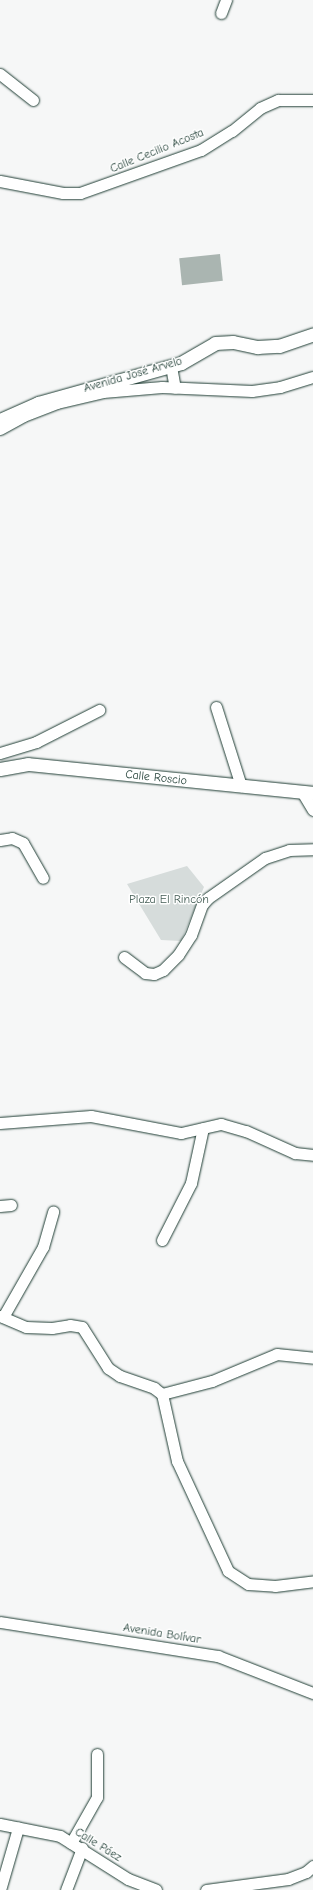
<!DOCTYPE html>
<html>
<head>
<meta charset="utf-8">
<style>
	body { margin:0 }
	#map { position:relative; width:313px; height:1890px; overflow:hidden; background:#f6f7f7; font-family:"Comic Neue",sans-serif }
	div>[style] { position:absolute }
	.green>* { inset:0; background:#d6dcdb }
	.water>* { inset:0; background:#aab5b1; transform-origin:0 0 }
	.roads { filter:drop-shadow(0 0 1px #1f3d34) drop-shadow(0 0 1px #1f3d34) }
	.minor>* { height:11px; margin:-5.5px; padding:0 5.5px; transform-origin:5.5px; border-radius:5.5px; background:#fff }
	.tertiary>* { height:13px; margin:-6.5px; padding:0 6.5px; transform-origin:6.5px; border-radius:6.5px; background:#fff }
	span { translate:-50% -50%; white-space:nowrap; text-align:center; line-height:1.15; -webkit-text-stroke:3px #fff; paint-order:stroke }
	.street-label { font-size:12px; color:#1f3d34 }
	.park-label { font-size:12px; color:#445d55 }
</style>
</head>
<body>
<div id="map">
	<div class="green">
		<div style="clip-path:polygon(187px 866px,204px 887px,181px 941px,161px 940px,127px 884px)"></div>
	</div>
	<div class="water">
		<div style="left:220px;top:254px;width:27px;height:41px;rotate:84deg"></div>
	</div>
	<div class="roads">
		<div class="minor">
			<div style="left:221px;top:13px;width:14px;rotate:-69deg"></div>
			<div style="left:0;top:74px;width:42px;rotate:38.2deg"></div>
			<div style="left:0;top:181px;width:64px;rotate:10.8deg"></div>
			<div style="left:63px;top:193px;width:17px"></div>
			<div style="left:80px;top:193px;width:128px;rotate:-19.6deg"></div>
			<div style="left:201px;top:150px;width:36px;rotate:-32deg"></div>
			<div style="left:232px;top:131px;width:36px;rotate:-39deg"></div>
			<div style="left:260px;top:108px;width:20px;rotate:-24deg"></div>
			<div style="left:278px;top:100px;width:35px"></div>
			<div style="left:171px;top:366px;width:22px;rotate:80deg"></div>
			<div style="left:0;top:429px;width:26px;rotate:-29deg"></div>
			<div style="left:23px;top:416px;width:36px;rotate:-21deg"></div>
			<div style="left:57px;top:403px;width:47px;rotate:-13.4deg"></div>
			<div style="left:103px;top:392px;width:59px;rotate:-4.8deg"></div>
			<div style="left:162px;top:387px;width:90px;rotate:2.5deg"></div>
			<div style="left:252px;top:391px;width:28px;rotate:-8deg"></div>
			<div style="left:280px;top:387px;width:34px;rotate:-17deg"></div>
			<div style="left:216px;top:707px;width:83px;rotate:72.4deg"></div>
			<div style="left:0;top:753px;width:38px;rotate:-17deg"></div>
			<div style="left:36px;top:742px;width:71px;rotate:-26.9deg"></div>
			<div style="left:302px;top:792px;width:21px;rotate:59deg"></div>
			<div style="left:0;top:840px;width:12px;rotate:-9deg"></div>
			<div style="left:12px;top:838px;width:12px;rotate:24deg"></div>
			<div style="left:23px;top:843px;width:40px;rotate:60.3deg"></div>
			<div style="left:124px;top:957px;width:26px;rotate:37deg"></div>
			<div style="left:145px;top:973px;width:9px;rotate:6deg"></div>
			<div style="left:154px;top:974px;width:10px;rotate:-24deg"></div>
			<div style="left:163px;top:970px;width:21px;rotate:-45deg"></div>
			<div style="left:178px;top:955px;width:24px;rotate:-57deg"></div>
			<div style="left:191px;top:935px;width:32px;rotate:-70deg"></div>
			<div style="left:202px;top:905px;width:9px;rotate:-49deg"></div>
			<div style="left:208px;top:898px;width:70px;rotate:-35.1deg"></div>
			<div style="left:265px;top:858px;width:25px;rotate:-18deg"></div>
			<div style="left:289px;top:850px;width:24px;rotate:-2deg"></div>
			<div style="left:0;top:1123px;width:91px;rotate:-4.4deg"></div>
			<div style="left:91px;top:1116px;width:92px;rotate:10.7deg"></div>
			<div style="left:181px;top:1133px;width:41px;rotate:-12.7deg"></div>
			<div style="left:221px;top:1124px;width:26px;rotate:16deg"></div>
			<div style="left:246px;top:1131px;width:54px;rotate:24.2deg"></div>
			<div style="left:295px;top:1153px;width:18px;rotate:6deg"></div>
			<div style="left:0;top:1206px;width:11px;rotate:-5deg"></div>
			<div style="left:162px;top:1240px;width:64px;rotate:-63deg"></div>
			<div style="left:191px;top:1183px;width:56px;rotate:-77.7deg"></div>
			<div style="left:0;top:1316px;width:28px;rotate:23deg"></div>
			<div style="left:26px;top:1327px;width:26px;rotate:2deg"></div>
			<div style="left:52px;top:1328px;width:18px;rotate:-9deg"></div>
			<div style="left:70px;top:1325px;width:12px;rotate:9deg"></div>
			<div style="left:82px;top:1327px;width:49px;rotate:57.6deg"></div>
			<div style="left:108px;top:1368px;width:14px;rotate:34deg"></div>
			<div style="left:120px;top:1376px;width:36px;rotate:19deg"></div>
			<div style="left:154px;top:1388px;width:10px;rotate:37deg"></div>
			<div style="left:162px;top:1394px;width:69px;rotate:77.4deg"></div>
			<div style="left:177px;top:1461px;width:121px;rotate:65.1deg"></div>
			<div style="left:228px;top:1571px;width:24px;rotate:33deg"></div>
			<div style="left:248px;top:1584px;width:27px;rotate:4deg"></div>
			<div style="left:275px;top:1586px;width:38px;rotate:-7deg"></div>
			<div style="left:3px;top:1317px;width:81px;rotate:-60.3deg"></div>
			<div style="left:43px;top:1247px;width:37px;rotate:-74deg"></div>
			<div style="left:162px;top:1394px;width:52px;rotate:-14.6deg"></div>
			<div style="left:212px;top:1381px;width:70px;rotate:-22.6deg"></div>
			<div style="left:277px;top:1354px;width:36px;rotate:6deg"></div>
			<div style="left:0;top:1622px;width:221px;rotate:8.9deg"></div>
			<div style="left:218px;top:1656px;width:102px;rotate:21.3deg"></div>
			<div style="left:0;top:1824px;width:61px;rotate:11.3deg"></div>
			<div style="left:60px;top:1836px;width:80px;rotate:32.3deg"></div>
			<div style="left:128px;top:1879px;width:30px;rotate:21deg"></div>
			<div style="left:71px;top:1843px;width:53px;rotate:-60.5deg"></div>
			<div style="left:97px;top:1797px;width:43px;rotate:-90deg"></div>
			<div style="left:0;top:1890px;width:65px;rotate:-73.8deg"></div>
			<div style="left:66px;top:1890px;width:45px;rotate:-69.1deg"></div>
			<div style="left:206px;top:1890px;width:83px;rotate:-7.6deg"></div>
			<div style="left:288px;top:1879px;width:19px;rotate:-21deg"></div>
			<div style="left:306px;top:1872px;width:9px;rotate:-41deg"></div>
		</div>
		<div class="tertiary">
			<div style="left:0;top:420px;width:42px;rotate:-24.1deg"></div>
			<div style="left:38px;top:403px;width:148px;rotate:-15.6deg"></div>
			<div style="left:181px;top:363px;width:39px;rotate:-30deg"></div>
			<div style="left:215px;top:343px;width:18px;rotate:-3deg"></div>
			<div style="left:233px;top:342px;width:25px;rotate:12deg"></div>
			<div style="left:257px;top:347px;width:22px;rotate:-3deg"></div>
			<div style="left:279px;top:346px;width:36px;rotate:-19deg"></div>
			<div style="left:0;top:769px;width:28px;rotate:-10deg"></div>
			<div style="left:28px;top:764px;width:286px;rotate:5.8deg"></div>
		</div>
	</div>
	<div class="street-label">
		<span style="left:157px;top:151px;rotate:-22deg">Calle Cecilio Acosta</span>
		<span style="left:133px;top:375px;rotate:-16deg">Avenida José Arvelo</span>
		<span style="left:156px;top:778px;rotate:6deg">Calle Roscio</span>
		<span style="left:162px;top:1634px;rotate:9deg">Avenida Bolívar</span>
		<span style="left:98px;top:1845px;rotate:32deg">Calle Páez</span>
	</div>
	<div class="park-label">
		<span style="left:169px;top:900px">Plaza El Rincón</span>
	</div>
</div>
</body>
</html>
